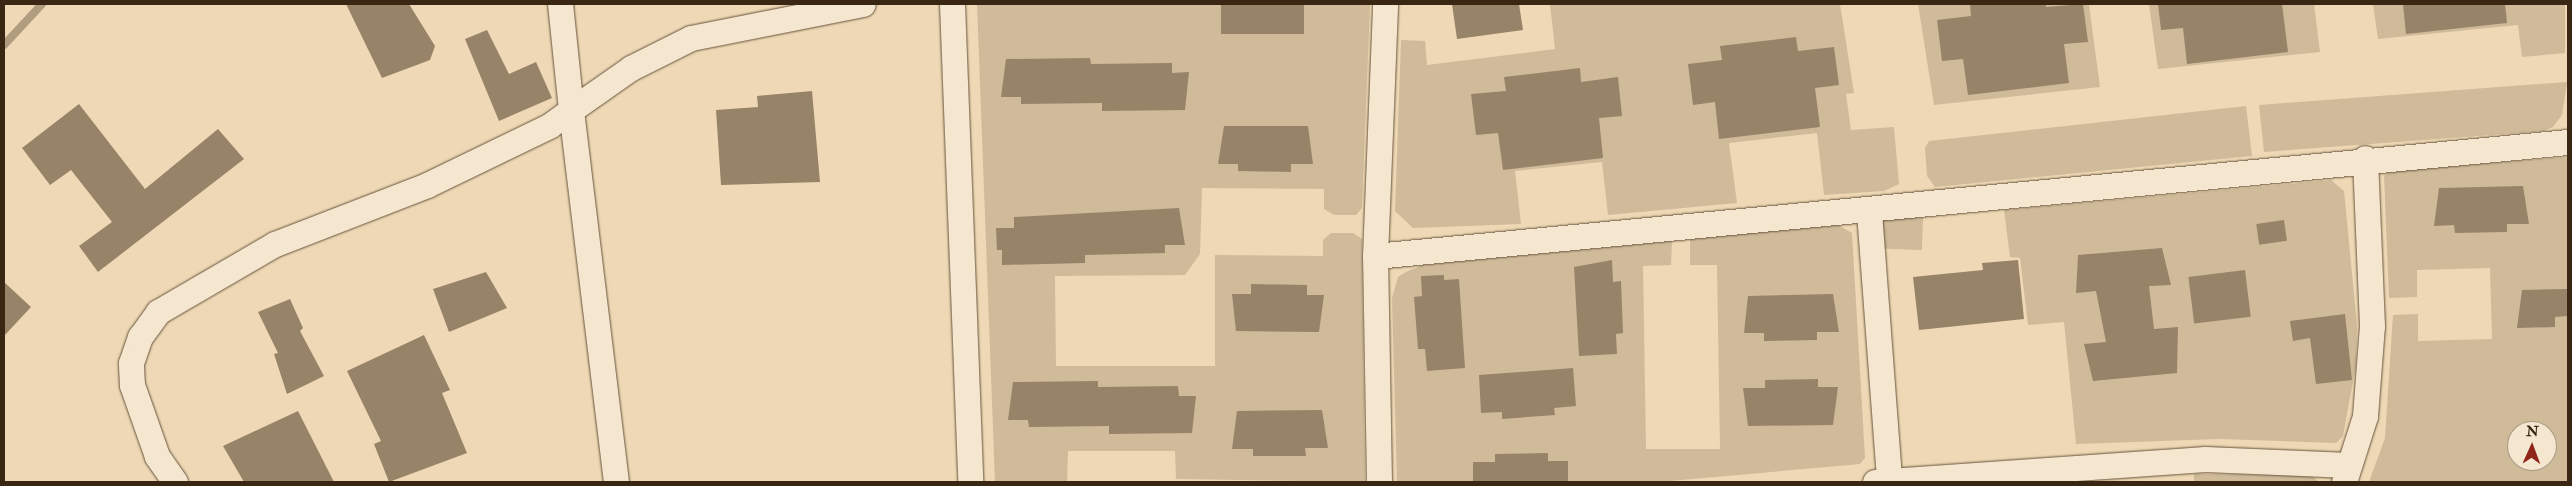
<!DOCTYPE html>
<html>
<head>
<meta charset="utf-8">
<style>
	body { margin:0 }
	#map { position:relative; width:2572px; height:486px; overflow:hidden; background:#eed8b5; font-family:"IM FELL Double Pica",serif }
	div>[style] { position:absolute }
	.green>* { inset:0; background:#cfba9a; transform-origin:0 0 }
	.stream>* { height:8px; margin:-4px; padding:0 4px; transform-origin:4px; border-radius:4px; background:#b09c7e }
	.building>* { inset:0; background:#978368; transform-origin:0 0 }
	.roads { filter:drop-shadow(0 0 1px #66533c) drop-shadow(0 0 1px #66533c) }
	.street>* { height:25px; margin:-12.5px; padding:0 12.5px; transform-origin:12.5px; border-radius:12.5px; background:#f4e6cf }
	span { translate:-50% -50%; white-space:nowrap; text-align:center; line-height:1.15; -webkit-text-stroke:4.5px #f4e6cf; paint-order:stroke }
	.frame { position:absolute; inset:0; border:5px solid #392714; pointer-events:none }
	.north { position:absolute; left:2507px; top:421px; width:50px; height:50px; box-sizing:border-box; background:#f4e6cf; border:1px solid #a99a84; border-radius:50%; rotate:2deg; font-size:14px; font-weight:700; line-height:20px; text-align:center; color:#392714 }
	.north::after { content:''; display:block; margin:auto; width:18px; height:22px; background:#8f2418; clip-path:polygon(50% 0,100% 100%,50% 72%,0 100%) }
</style>
</head>
<body>
<div id="map">
	<div class="green">
		<div style="clip-path:polygon(977px 4px,1370px 4px,1362px 208px,1356px 215px,1334px 215px,1324px 209px,1324px 189px,1202px 188px,1200px 254px,1185px 275px,1055px 276px,1056px 366px,1215px 366px,1215px 255px,1323px 256px,1323px 240px,1331px 233px,1353px 233px,1362px 239px,1365px 482px,1176px 479px,1175px 451px,1068px 451px,1067px 482px,995px 482px)"></div>
		<div style="clip-path:polygon(1550px 4px,1840px 4px,1854px 93px,1846px 94px,1851px 130px,1894px 127px,1899px 184px,1884px 191px,1824px 195px,1817px 133px,1729px 143px,1737px 203px,1608px 215px,1602px 162px,1515px 171px,1521px 224px,1413px 228px,1395px 211px,1401px 40px,1425px 41px,1427px 65px,1555px 49px)"></div>
		<div style="clip-path:polygon(1918px 4px,2102px 4px,2089px 5px,2100px 87px,1934px 105px)"></div>
		<div style="clip-path:polygon(2149px 4px,2314px 4px,2320px 52px,2158px 69px)"></div>
		<div style="clip-path:polygon(2373px 4px,2565px 4px,2565px 53px,2522px 57px,2518px 25px,2378px 39px)"></div>
		<div style="clip-path:polygon(2567px 82px,2562px 115px,2553px 127px,2544px 131px,2264px 152px,2259px 105px)"></div>
		<div style="clip-path:polygon(2246px 106px,2252px 156px,1935px 187px,1927px 176px,1925px 148px,1929px 141px)"></div>
		<div style="clip-path:polygon(evenodd,2568px 157px,2568px 482px,2369px 482px,2385px 438px,2393px 315px,2418px 314px,2418px 341px,2492px 339px,2490px 268px,2417px 270px,2417px 297px,2389px 298px,2384px 176px,2391px 171px,2568px 157px,2517px 431px,2547px 431px,2547px 461px,2517px 461px,2517px 431px)"></div>
		<div style="clip-path:polygon(2331px 180px,2344px 191px,2357px 325px,2356px 365px,2343px 436px,2336px 443px,2219px 439px,2076px 444px,2064px 322px,2028px 325px,2020px 258px,2010px 257px,2004px 210px)"></div>
		<div style="left:1923px;top:218px;width:32px;height:43px;rotate:92deg"></div>
		<div style="clip-path:polygon(1838px 225px,1852px 233px,1865px 458px,1860px 464px,1659px 482px,1397px 482px,1392px 298px,1398px 277px,1406px 272px,1422px 265px,1672px 241px,1671px 265px,1643px 266px,1646px 449px,1720px 449px,1717px 265px,1690px 265px,1690px 238px)"></div>
		<div style="clip-path:polygon(2194px 474px,2311px 475px,2319px 482px,2194px 482px)"></div>
	</div>
	<div class="stream">
		<div style="left:4px;top:45px;width:56px;rotate:-47.2deg"></div>
	</div>
	<div class="building">
		<div style="clip-path:polygon(346px 4px,409px 4px,435px 46px,430px 60px,382px 78px)"></div>
		<div style="left:1221px;top:4px;width:83px;height:30px"></div>
		<div style="clip-path:polygon(1452px 4px,1519px 4px,1523px 30px,1457px 39px)"></div>
		<div style="clip-path:polygon(1970px 4px,2046px 4px,2046px 7px,2083px 4px,2088px 42px,2064px 44px,2069px 83px,1968px 95px,1963px 59px,1942px 61px,1937px 20px,1971px 16px)"></div>
		<div style="clip-path:polygon(2158px 4px,2282px 4px,2288px 52px,2187px 64px,2183px 28px,2161px 30px)"></div>
		<div style="clip-path:polygon(2403px 4px,2505px 4px,2507px 23px,2406px 34px)"></div>
		<div style="clip-path:polygon(487px 30px,509px 74px,536px 62px,552px 98px,499px 121px,465px 39px)"></div>
		<div style="clip-path:polygon(1796px 37px,1798px 51px,1834px 47px,1839px 85px,1815px 88px,1820px 127px,1719px 139px,1715px 102px,1693px 105px,1688px 64px,1722px 60px,1720px 46px)"></div>
		<div style="clip-path:polygon(1090px 58px,1091px 64px,1172px 63px,1172px 73px,1189px 72px,1185px 110px,1102px 111px,1102px 103px,1021px 104px,1021px 97px,1001px 97px,1006px 59px)"></div>
		<div style="clip-path:polygon(1580px 68px,1581px 82px,1618px 77px,1622px 116px,1599px 118px,1603px 158px,1503px 170px,1498px 133px,1476px 135px,1471px 94px,1506px 91px,1504px 77px)"></div>
		<div style="clip-path:polygon(812px 91px,820px 182px,721px 185px,716px 110px,758px 107px,757px 96px)"></div>
		<div style="clip-path:polygon(79px 104px,145px 189px,218px 129px,244px 159px,98px 272px,79px 246px,112px 222px,71px 170px,50px 185px,22px 148px)"></div>
		<div style="clip-path:polygon(1224px 126px,1308px 126px,1313px 164px,1291px 164px,1291px 172px,1238px 171px,1238px 164px,1218px 164px)"></div>
		<div style="clip-path:polygon(2523px 186px,2529px 224px,2507px 224px,2507px 232px,2455px 233px,2454px 225px,2434px 226px,2439px 188px)"></div>
		<div style="clip-path:polygon(1179px 208px,1185px 245px,1165px 245px,1165px 253px,1085px 255px,1085px 263px,1002px 265px,1002px 250px,997px 250px,996px 228px,1014px 228px,1014px 217px)"></div>
		<div style="left:2284px;top:220px;width:21px;height:28px;rotate:82deg"></div>
		<div style="clip-path:polygon(2162px 248px,2171px 285px,2149px 286px,2154px 329px,2178px 327px,2177px 373px,2093px 381px,2084px 344px,2106px 342px,2096px 291px,2076px 293px,2078px 255px)"></div>
		<div style="clip-path:polygon(1612px 260px,1613px 282px,1621px 281px,1623px 333px,1616px 334px,1617px 354px,1579px 356px,1574px 267px)"></div>
		<div style="clip-path:polygon(2018px 260px,2024px 319px,1919px 330px,1913px 277px,1983px 270px,1982px 263px)"></div>
		<div style="left:2245px;top:270px;width:47px;height:57px;rotate:83deg"></div>
		<div style="clip-path:polygon(486px 272px,507px 308px,449px 332px,433px 289px)"></div>
		<div style="clip-path:polygon(1444px 275px,1444px 280px,1459px 279px,1465px 368px,1427px 371px,1425px 349px,1418px 349px,1414px 297px,1422px 296px,1421px 276px)"></div>
		<div style="clip-path:polygon(4px 282px,31px 307px,4px 336px)"></div>
		<div style="clip-path:polygon(1251px 284px,1307px 285px,1307px 295px,1324px 295px,1319px 332px,1236px 331px,1232px 294px,1251px 294px)"></div>
		<div style="clip-path:polygon(2568px 289px,2568px 316px,2555px 317px,2555px 327px,2517px 328px,2522px 290px)"></div>
		<div style="clip-path:polygon(1833px 294px,1839px 332px,1817px 332px,1817px 340px,1764px 341px,1764px 333px,1744px 333px,1748px 296px)"></div>
		<div style="clip-path:polygon(290px 299px,303px 328px,300px 331px,324px 376px,287px 394px,274px 354px,278px 353px,258px 312px)"></div>
		<div style="clip-path:polygon(2345px 314px,2352px 380px,2316px 384px,2310px 338px,2293px 341px,2290px 321px)"></div>
		<div style="clip-path:polygon(424px 335px,450px 390px,442px 393px,467px 453px,389px 482px,374px 444px,381px 441px,347px 371px)"></div>
		<div style="clip-path:polygon(1573px 368px,1576px 406px,1554px 408px,1555px 415px,1502px 419px,1502px 412px,1481px 413px,1479px 375px)"></div>
		<div style="clip-path:polygon(1818px 379px,1818px 387px,1838px 387px,1833px 425px,1748px 426px,1743px 388px,1765px 388px,1765px 380px)"></div>
		<div style="clip-path:polygon(1098px 381px,1098px 387px,1178px 386px,1179px 396px,1196px 396px,1192px 433px,1109px 434px,1109px 426px,1029px 427px,1028px 420px,1008px 420px,1013px 382px)"></div>
		<div style="clip-path:polygon(1322px 410px,1328px 448px,1305px 448px,1306px 456px,1253px 456px,1253px 449px,1232px 449px,1237px 411px)"></div>
		<div style="clip-path:polygon(298px 411px,334px 482px,244px 482px,223px 446px)"></div>
		<div style="clip-path:polygon(1548px 453px,1548px 461px,1568px 461px,1568px 482px,1473px 482px,1473px 462px,1495px 462px,1495px 454px)"></div>
	</div>
	<div class="roads">
		<div class="street">
			<div style="left:952px;top:4px;width:478px;rotate:87.8deg"></div>
			<div style="left:1869px;top:212px;width:270px;rotate:85.7deg"></div>
			<div style="left:1375px;top:256px;width:1198px;rotate:-5.46deg"></div>
			<div style="left:175px;top:482px;width:32px;rotate:-125deg"></div>
			<div style="left:157px;top:456px;width:75px;rotate:-109.4deg"></div>
			<div style="left:132px;top:385px;width:22px;rotate:-93deg"></div>
			<div style="left:131px;top:363px;width:28px;rotate:-71deg"></div>
			<div style="left:140px;top:337px;width:31px;rotate:-54deg"></div>
			<div style="left:158px;top:312px;width:135px;rotate:-30.2deg"></div>
			<div style="left:275px;top:244px;width:163px;rotate:-21.2deg"></div>
			<div style="left:427px;top:185px;width:136px;rotate:-25.8deg"></div>
			<div style="left:549px;top:126px;width:27px;rotate:-36deg"></div>
			<div style="left:571px;top:110px;width:107px;rotate:-95.9deg"></div>
			<div style="left:616px;top:482px;width:375px;rotate:-96.9deg"></div>
			<div style="left:571px;top:110px;width:73px;rotate:-35deg"></div>
			<div style="left:631px;top:68px;width:67px;rotate:-26.6deg"></div>
			<div style="left:691px;top:38px;width:175px;rotate:-11.2deg"></div>
			<div style="left:1379px;top:482px;width:226px;rotate:-91deg"></div>
			<div style="left:1375px;top:256px;width:252px;rotate:-87.7deg"></div>
			<div style="left:1875px;top:482px;width:331px;rotate:-4deg"></div>
			<div style="left:2205px;top:459px;width:144px;rotate:2.4deg"></div>
			<div style="left:2344px;top:482px;width:69px;rotate:-72.3deg"></div>
			<div style="left:2365px;top:416px;width:90px;rotate:-85.6deg"></div>
			<div style="left:2372px;top:326px;width:168px;rotate:-92.4deg"></div>
		</div>
	</div>
	<div class="frame"></div>
	<div class="north">N</div>
</div>
</body>
</html>
